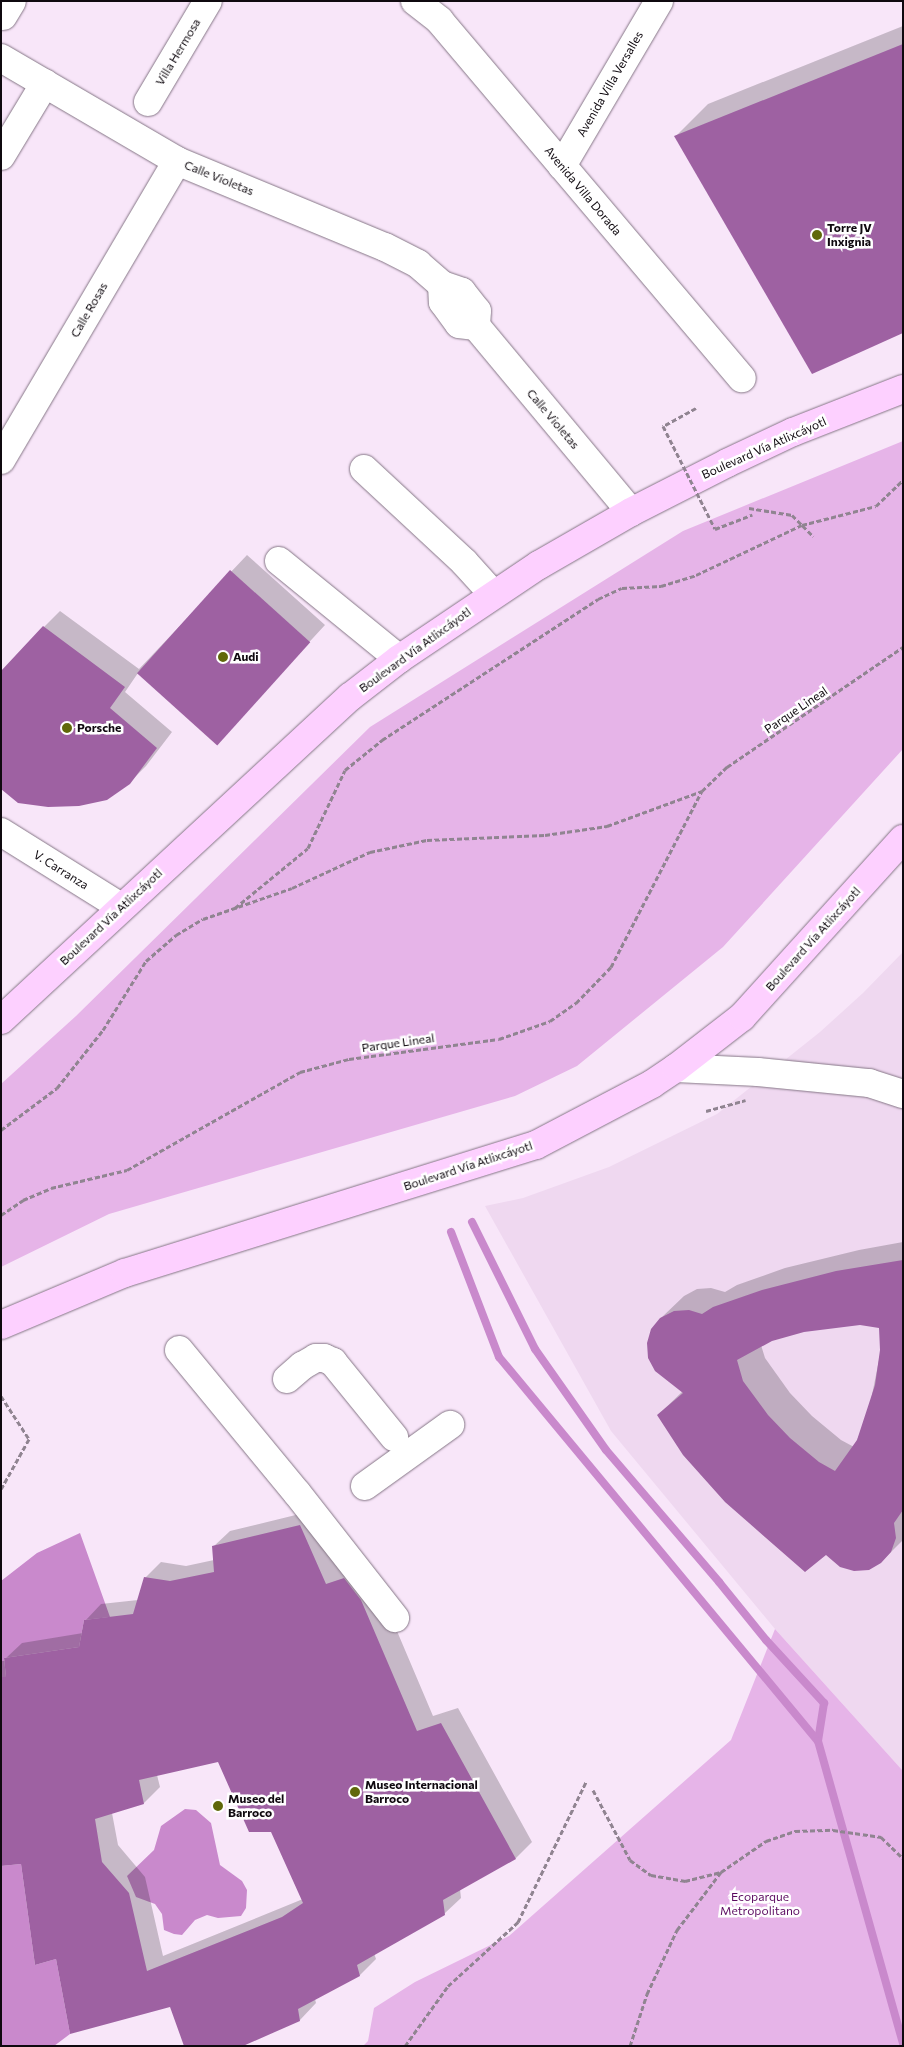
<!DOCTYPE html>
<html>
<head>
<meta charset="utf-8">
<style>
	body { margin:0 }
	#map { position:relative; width:904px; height:2047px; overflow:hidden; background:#f8e6f9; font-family:Commissioner,sans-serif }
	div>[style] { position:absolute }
	.built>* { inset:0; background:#efd8f0 }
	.green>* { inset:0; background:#e6b4e8 }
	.water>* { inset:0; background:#c989cc }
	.shadow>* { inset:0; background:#0003 }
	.stream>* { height:8px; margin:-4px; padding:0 4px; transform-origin:4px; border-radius:4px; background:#c989cc }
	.building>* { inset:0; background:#9e61a2; transform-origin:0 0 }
	.path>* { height:3px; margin-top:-1.5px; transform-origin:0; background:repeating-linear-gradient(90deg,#908491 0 5px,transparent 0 7.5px) }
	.roads { filter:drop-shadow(0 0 1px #857686) drop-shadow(0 0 1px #857686) }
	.minor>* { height:28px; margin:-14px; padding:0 14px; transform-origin:14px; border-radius:14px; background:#fff }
	.major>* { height:28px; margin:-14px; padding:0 14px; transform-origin:14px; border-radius:14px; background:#fdd0ff }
	.path-bridge>* { height:3px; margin-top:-1.5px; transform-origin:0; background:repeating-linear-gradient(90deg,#908491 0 5px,transparent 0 7.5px) }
	.dots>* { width:14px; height:14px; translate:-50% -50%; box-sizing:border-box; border:2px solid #fff; border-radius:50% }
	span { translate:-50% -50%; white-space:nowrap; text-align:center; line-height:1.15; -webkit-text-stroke:5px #fff; paint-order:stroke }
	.street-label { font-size:12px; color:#0f090f }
	.poi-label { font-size:12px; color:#0f090f; font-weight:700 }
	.left { translate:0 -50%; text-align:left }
	.park-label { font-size:12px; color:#5c0b61 }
	.frame { position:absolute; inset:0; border:2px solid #0f090f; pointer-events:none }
</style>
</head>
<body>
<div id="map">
	<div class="built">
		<div style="clip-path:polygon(903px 952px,903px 1771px,775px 1629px,611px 1431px,485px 1206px,523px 1198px,609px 1167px,717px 1114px,820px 1032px,863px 993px)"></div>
	</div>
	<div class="green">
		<div style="clip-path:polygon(903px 441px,903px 749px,723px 947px,577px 1066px,515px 1096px,109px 1214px,1px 1267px,1px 1084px,76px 1016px,370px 727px,683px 531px)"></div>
		<div style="clip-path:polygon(775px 1629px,903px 1771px,903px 2046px,363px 2046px,368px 2041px,374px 2008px,415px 1982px,509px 1936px,731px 1740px)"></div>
	</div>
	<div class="water">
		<div style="clip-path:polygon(80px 1533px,110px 1617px,84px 1620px,79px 1647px,4px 1658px,6px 1677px,1px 1677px,1px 1581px,37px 1553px)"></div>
		<div style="clip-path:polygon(185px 1809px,196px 1810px,211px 1823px,220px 1865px,242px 1881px,247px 1890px,246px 1908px,241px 1916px,218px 1918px,207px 1915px,195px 1920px,182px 1935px,174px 1934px,164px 1930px,162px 1914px,155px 1904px,136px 1897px,127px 1876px,154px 1850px,161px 1826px)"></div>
		<div style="clip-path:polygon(21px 1864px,35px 1965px,56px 1959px,70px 2034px,54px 2046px,1px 2046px,1px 1866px)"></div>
	</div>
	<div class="shadow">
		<div style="clip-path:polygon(903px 26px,903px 331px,675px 137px,708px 104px)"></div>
		<div style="clip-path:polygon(247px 555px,325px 625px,231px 727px,138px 673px,125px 692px,172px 732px,146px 766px,129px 783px,44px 627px,60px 611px,139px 669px)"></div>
		<div style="clip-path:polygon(evenodd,903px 1242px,903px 1540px,881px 1562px,658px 1415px,683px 1391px,661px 1318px,684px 1296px,697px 1289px,711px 1288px,725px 1292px,737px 1285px,785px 1268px,859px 1250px,903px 1242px,860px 1324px,881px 1327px,881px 1350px,868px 1415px,854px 1447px,841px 1440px,812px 1416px,790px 1393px,765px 1358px,761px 1345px,771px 1340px,804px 1331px,860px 1324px)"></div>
		<div style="clip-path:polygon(evenodd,316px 1510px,377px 1584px,433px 1716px,458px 1708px,532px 1842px,516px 1858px,460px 1889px,461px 1898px,444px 1914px,374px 1953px,376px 1959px,360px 1975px,315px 1999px,316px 2003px,300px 2020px,171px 2005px,57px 1958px,22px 1862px,1px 1865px,1px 1661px,5px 1661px,5px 1659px,22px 1643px,83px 1633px,85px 1621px,101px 1604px,138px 1600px,145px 1578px,161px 1562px,186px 1566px,214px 1560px,213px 1547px,230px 1531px,316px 1510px,219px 1761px,272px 1831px,303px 1899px,163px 1956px,145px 1877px,118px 1845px,112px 1813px,144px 1803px,160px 1787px,157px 1775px,219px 1761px)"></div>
	</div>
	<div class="stream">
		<div style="left:472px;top:1222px;width:142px;rotate:63.6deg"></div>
		<div style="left:535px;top:1349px;width:123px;rotate:54.9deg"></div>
		<div style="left:606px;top:1450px;width:174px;rotate:49.4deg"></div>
		<div style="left:719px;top:1582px;width:75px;rotate:51deg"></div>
		<div style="left:766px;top:1640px;width:86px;rotate:47.4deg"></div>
		<div style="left:824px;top:1703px;width:38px;rotate:99deg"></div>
		<div style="left:451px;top:1232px;width:134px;rotate:69deg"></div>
		<div style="left:499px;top:1357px;width:499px;rotate:50.3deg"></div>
		<div style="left:818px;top:1741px;width:315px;rotate:74.3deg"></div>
	</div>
	<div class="building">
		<div style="clip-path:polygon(903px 44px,903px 333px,812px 374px,674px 136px)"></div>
		<div style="left:230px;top:570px;width:108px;height:139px;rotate:42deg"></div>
		<div style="clip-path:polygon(43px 626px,125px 687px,110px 708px,157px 748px,130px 784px,107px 800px,79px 806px,48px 807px,18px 803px,1px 789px,1px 671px)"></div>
		<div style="clip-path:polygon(evenodd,903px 1260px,903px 1510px,894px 1523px,896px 1538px,891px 1552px,881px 1563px,869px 1570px,854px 1571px,840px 1567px,826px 1555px,805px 1572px,725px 1502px,683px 1455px,657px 1415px,683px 1393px,655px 1371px,648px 1358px,647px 1343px,651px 1329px,660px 1318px,674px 1311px,689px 1310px,702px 1314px,713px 1307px,762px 1290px,836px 1271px,903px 1260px,860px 1325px,879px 1328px,880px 1350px,875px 1385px,857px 1440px,835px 1471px,819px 1462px,790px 1438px,768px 1415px,743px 1381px,737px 1360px,772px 1341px,804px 1332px,860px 1325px)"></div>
		<div style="clip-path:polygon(evenodd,300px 1525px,326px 1584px,344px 1578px,361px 1600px,417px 1731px,441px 1723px,516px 1859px,443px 1900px,445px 1915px,357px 1965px,360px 1976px,298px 2009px,300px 2021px,243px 2046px,184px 2046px,170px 2007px,70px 2034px,56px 1959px,35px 1965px,21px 1864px,1px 1866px,1px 1677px,6px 1677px,4px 1658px,79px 1647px,84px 1620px,133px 1614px,144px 1577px,170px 1581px,214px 1572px,212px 1546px,300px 1525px,218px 1762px,249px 1832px,271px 1832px,303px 1903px,282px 1917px,147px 1971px,129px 1893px,102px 1862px,95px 1819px,144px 1804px,139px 1780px,218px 1762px)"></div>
	</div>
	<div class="path">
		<div style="left:749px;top:508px;width:44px;rotate:9.2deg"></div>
		<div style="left:792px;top:515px;width:30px;rotate:45deg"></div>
		<div style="left:235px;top:908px;width:94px;rotate:-39.4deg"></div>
		<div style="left:308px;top:848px;width:86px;rotate:-64.6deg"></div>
		<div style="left:345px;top:770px;width:48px;rotate:-39deg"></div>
		<div style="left:382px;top:740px;width:258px;rotate:-33.1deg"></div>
		<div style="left:598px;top:599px;width:26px;rotate:-25deg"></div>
		<div style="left:622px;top:588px;width:39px;rotate:-3deg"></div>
		<div style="left:661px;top:586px;width:37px;rotate:-17deg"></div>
		<div style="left:696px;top:575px;width:117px;rotate:-25.3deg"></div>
		<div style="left:802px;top:525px;width:76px;rotate:-14.4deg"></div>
		<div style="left:876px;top:506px;width:37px;rotate:-44deg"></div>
		<div style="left:706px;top:1111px;width:41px;rotate:-15.4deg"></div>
		<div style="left:1px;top:1130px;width:70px;rotate:-36.9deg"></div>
		<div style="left:57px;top:1088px;width:74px;rotate:-51.6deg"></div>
		<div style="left:103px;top:1030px;width:81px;rotate:-58.1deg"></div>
		<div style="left:146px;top:961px;width:40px;rotate:-41deg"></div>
		<div style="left:176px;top:935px;width:31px;rotate:-31deg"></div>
		<div style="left:203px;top:919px;width:94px;rotate:-19.2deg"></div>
		<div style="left:292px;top:888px;width:86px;rotate:-24.8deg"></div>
		<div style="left:370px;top:852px;width:58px;rotate:-11.9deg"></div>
		<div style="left:427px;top:840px;width:118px;rotate:-2.4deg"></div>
		<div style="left:545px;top:835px;width:63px;rotate:-8.3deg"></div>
		<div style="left:607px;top:826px;width:101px;rotate:-20.2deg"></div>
		<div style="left:1px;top:1215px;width:27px;rotate:-34deg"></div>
		<div style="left:23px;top:1200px;width:30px;rotate:-23deg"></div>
		<div style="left:51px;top:1188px;width:78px;rotate:-13.3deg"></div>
		<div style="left:127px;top:1170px;width:199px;rotate:-29.5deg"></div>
		<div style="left:300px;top:1072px;width:51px;rotate:-14.9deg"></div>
		<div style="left:349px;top:1059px;width:151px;rotate:-7.6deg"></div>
		<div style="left:499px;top:1039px;width:54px;rotate:-19.4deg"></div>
		<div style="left:550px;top:1021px;width:32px;rotate:-35deg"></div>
		<div style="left:576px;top:1003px;width:50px;rotate:-45.8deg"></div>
		<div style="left:611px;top:967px;width:198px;rotate:-62.7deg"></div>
		<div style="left:702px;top:791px;width:35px;rotate:-44deg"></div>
		<div style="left:727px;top:767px;width:213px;rotate:-34.3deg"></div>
		<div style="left:1px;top:1396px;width:51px;rotate:56.9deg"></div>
		<div style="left:29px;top:1439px;width:57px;rotate:119.2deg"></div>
		<div style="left:593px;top:1790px;width:79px;rotate:62.1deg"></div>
		<div style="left:630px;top:1860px;width:26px;rotate:36deg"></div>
		<div style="left:651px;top:1875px;width:35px;rotate:10deg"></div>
		<div style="left:685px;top:1881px;width:36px;rotate:-14deg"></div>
		<div style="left:405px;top:2046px;width:74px;rotate:-54.4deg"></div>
		<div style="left:448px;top:1986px;width:95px;rotate:-42.4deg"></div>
		<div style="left:518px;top:1922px;width:156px;rotate:-64.1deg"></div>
		<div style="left:630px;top:2046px;width:55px;rotate:-71.9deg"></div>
		<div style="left:647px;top:1994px;width:71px;rotate:-64.9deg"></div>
		<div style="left:677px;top:1930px;width:73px;rotate:-52.8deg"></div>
		<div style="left:721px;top:1872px;width:55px;rotate:-34.6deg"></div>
		<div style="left:766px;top:1841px;width:31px;rotate:-19deg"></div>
		<div style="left:795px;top:1831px;width:38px;rotate:-2deg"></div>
		<div style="left:833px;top:1830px;width:49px;rotate:8.3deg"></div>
		<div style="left:881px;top:1837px;width:30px;rotate:44deg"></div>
	</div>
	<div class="roads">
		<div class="minor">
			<div style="left:415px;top:1px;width:31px;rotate:38deg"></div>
			<div style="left:439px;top:20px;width:469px;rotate:49.8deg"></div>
			<div style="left:3px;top:16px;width:17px;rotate:-59deg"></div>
			<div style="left:1px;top:58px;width:204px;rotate:30.3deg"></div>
			<div style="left:177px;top:161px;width:225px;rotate:22.5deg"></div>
			<div style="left:385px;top:247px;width:37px;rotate:27deg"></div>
			<div style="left:418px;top:264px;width:32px;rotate:41deg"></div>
			<div style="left:442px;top:285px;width:21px;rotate:19deg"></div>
			<div style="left:462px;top:292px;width:24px;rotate:52deg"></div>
			<div style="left:477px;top:311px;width:15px;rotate:94deg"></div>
			<div style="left:148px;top:102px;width:117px;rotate:-59.3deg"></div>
			<div style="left:1px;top:156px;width:85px;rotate:-58.9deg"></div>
			<div style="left:562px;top:166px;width:191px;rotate:-59.5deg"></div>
			<div style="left:442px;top:285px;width:17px;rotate:87deg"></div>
			<div style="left:443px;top:302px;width:27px;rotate:54deg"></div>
			<div style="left:459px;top:324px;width:17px;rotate:7deg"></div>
			<div style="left:476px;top:326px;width:242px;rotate:50.2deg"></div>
			<div style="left:1px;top:460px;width:347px;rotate:-59.5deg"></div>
			<div style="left:364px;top:469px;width:137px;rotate:42.9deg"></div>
			<div style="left:464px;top:562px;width:43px;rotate:47.8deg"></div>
			<div style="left:279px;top:561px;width:155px;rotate:39.2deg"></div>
			<div style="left:1px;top:832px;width:142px;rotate:32deg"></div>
			<div style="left:676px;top:1068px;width:82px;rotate:2.8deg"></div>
			<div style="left:758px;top:1072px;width:112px;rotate:5.7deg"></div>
			<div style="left:869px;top:1083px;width:36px;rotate:18deg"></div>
			<div style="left:179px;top:1350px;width:185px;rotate:50.5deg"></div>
			<div style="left:297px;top:1493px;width:159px;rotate:51.9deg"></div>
			<div style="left:287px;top:1379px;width:20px;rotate:-41deg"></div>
			<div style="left:302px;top:1366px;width:16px;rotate:-30deg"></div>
			<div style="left:316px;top:1358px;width:8px"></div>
			<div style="left:324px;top:1358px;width:10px;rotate:24deg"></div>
			<div style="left:333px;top:1362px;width:97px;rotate:50.9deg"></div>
			<div style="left:365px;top:1486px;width:105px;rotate:-35.7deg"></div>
		</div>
		<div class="major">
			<div style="left:1px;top:1020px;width:476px;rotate:-42.8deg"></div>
			<div style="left:350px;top:697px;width:62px;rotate:-37.8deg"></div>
			<div style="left:399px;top:659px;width:169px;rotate:-33.9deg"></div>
			<div style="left:539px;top:565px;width:106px;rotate:-29.9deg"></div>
			<div style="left:631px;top:512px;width:108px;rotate:-27deg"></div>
			<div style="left:727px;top:463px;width:73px;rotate:-25.2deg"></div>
			<div style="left:793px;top:432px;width:118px;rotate:-21.4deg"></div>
			<div style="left:1px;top:1325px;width:134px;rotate:-22.8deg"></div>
			<div style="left:125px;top:1273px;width:430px;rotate:-17.3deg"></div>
			<div style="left:536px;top:1145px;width:131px;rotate:-27.7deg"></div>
			<div style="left:652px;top:1084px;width:29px;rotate:-34deg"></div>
			<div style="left:676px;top:1068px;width:83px;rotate:-37.7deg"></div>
			<div style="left:742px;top:1017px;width:240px;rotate:-47.9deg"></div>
		</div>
	</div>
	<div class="path-bridge">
		<div style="left:696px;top:408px;width:38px;rotate:151deg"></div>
		<div style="left:663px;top:426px;width:115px;rotate:63.2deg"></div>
		<div style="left:715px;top:529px;width:40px;rotate:-21deg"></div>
	</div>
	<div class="dots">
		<div style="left:817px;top:235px;background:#60680a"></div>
		<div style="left:223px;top:657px;background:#60680a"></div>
		<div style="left:67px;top:728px;background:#60680a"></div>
		<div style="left:355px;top:1792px;background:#60680a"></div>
		<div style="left:218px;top:1806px;background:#60680a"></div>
	</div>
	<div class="street-label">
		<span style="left:178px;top:52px;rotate:-59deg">Villa Hermosa</span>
		<span style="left:610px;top:84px;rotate:-60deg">Avenida Villa Versalles</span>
		<span style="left:219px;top:178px;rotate:22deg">Calle Violetas</span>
		<span style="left:583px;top:191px;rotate:50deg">Avenida Villa Dorada</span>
		<span style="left:89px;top:310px;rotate:-60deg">Calle Rosas</span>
		<span style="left:553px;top:419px;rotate:50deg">Calle Violetas</span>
		<span style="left:764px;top:448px;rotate:-24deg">Boulevard Vía Atlixcáyotl</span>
		<span style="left:415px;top:650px;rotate:-36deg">Boulevard Vía Atlixcáyotl</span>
		<span style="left:796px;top:710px;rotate:-34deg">Parque Lineal</span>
		<span style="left:61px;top:870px;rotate:32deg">V. Carranza</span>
		<span style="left:111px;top:917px;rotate:-43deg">Boulevard Vía Atlixcáyotl</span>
		<span style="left:813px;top:939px;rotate:-48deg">Boulevard Vía Atlixcáyotl</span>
		<span style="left:398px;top:1043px;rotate:-8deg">Parque Lineal</span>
		<span style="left:468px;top:1166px;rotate:-18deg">Boulevard Vía Atlixcáyotl</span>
	</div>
	<div class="poi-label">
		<span class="left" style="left:827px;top:235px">Torre JV<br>Inxignia</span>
		<span class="left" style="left:233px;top:657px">Audi</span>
		<span class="left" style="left:77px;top:728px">Porsche</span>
		<span class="left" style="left:365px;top:1792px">Museo Internacional<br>Barroco</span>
		<span class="left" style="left:228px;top:1806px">Museo del<br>Barroco</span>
	</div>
	<div class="park-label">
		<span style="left:760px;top:1904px">Ecoparque<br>Metropolitano</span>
	</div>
	<div class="frame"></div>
</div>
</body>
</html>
